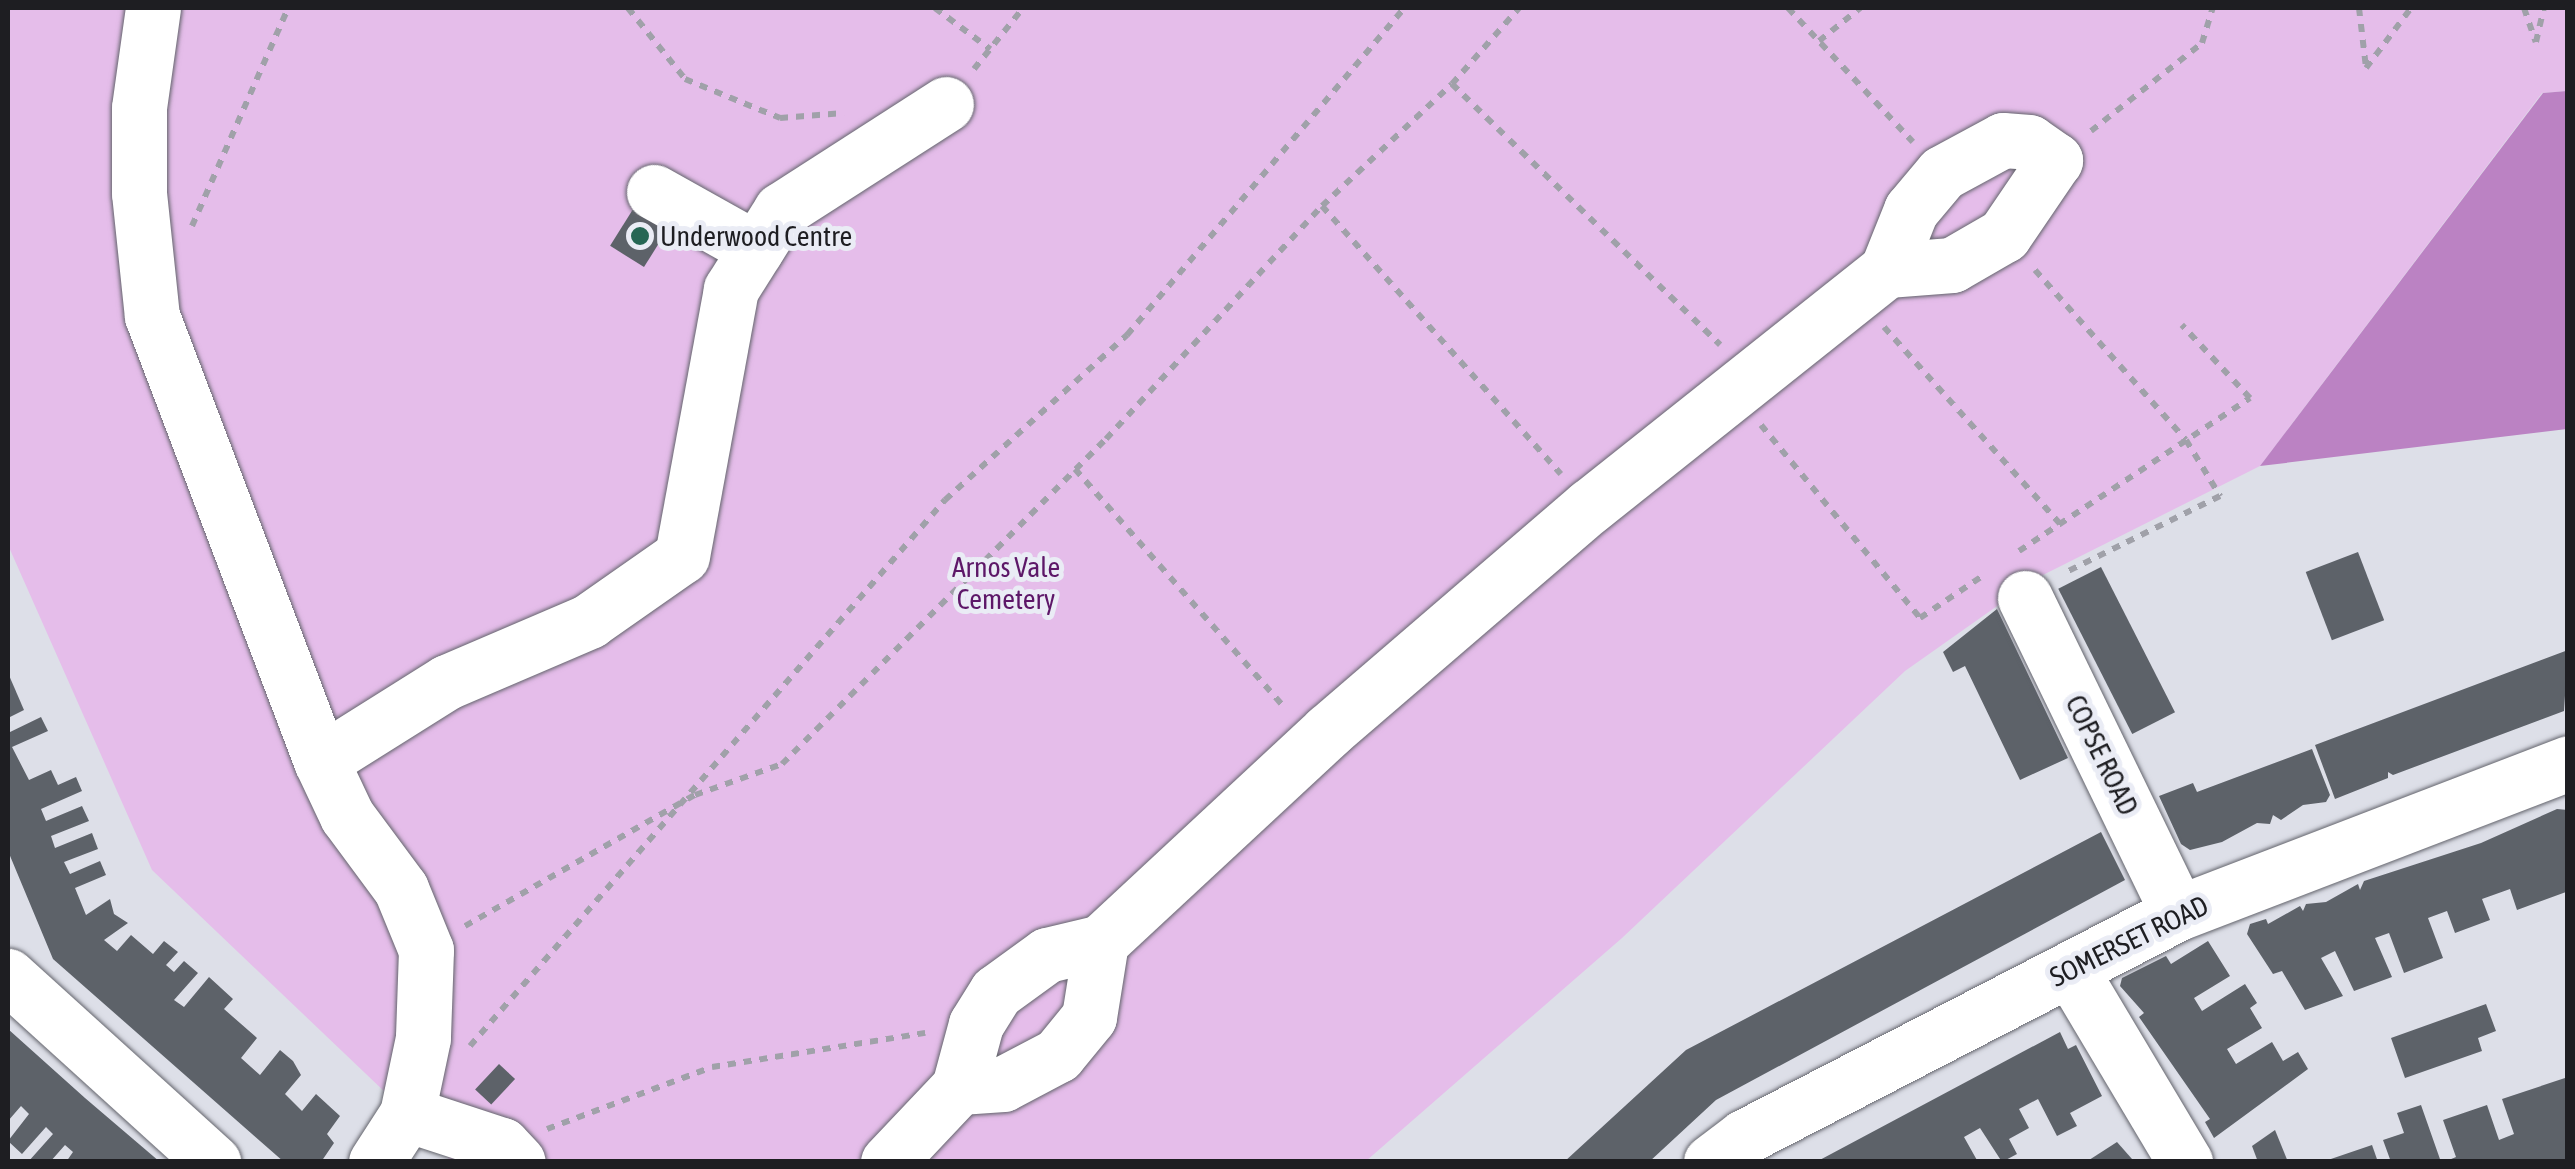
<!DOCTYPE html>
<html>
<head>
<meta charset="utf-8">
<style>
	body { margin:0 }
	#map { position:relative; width:2575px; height:1169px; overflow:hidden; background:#dddfe8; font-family:"Asap Condensed",sans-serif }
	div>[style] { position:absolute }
	.green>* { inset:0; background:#e5bdea }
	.forest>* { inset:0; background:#bb82c3 }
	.building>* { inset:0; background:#5d6269; transform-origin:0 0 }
	.path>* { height:6px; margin-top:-3px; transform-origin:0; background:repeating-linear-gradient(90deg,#a0a1a9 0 8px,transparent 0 16px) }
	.roads { filter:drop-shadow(0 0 2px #63646c) drop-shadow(0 0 2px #63646c) }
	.minor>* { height:55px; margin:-27.5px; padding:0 27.5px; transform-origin:27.5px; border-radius:27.5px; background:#fff }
	.dots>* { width:28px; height:28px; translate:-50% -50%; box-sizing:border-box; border:5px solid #eaecf5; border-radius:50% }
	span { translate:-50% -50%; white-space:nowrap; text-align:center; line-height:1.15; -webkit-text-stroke:10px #eaecf5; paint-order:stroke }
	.poi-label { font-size:28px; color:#1e1e22 }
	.left { translate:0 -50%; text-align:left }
	.park-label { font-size:28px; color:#5d1768 }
	.street-label { font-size:28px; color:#1e1e22 }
	.frame { position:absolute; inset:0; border:10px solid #1e1e22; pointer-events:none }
</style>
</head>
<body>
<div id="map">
	<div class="green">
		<div style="clip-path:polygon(8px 8px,2567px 8px,2568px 91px,2542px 93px,2260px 466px,2037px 578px,1905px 671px,1622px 938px,1366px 1161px,445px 1162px,451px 1155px,152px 870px,8px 545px)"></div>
	</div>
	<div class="forest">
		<div style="clip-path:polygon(2567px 91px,2567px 429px,2260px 466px,2543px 93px)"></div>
	</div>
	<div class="building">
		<div style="left:635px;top:206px;width:40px;height:47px;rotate:32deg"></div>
		<div style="left:2358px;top:552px;width:73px;height:56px;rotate:69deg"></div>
		<div style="left:2101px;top:567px;width:163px;height:48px;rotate:63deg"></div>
		<div style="clip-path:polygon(1997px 609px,2068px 758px,2020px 780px,1965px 666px,1953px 672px,1943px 652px)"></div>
		<div style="clip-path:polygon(2568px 650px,2564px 711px,2393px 775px,2388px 772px,2388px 778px,2335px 799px,2315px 745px)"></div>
		<div style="clip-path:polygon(8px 673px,24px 710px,8px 718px)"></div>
		<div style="clip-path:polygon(41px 717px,48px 731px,12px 747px,29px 780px,51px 770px,58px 785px,76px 777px,82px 791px,41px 809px,46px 821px,82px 806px,89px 821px,51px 836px,55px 848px,92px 833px,98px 849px,64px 862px,70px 874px,100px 861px,106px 875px,75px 888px,86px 915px,110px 899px,114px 914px,128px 923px,104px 940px,117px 951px,131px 935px,153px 954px,164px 941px,178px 952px,166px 965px,174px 972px,184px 961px,198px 973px,174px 1000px,184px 1007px,209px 977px,233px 999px,224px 1009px,257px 1038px,241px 1058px,260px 1075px,280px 1050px,293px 1061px,301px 1075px,285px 1094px,302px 1111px,316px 1094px,340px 1116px,327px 1134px,334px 1143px,321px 1162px,284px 1162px,53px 959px,8px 851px,8px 733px)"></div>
		<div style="clip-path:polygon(2312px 749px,2330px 795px,2326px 802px,2303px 805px,2281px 820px,2273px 815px,2270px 824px,2257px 823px,2222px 842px,2190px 850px,2181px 844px,2159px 796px,2193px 783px,2197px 792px)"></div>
		<div style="clip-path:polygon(2557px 809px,2568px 810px,2566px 892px,2517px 910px,2510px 889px,2482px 899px,2490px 920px,2455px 933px,2447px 911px,2428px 918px,2443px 958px,2404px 973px,2389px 933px,2375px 938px,2392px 977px,2354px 991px,2335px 951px,2321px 958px,2343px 996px,2305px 1010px,2282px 971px,2273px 974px,2247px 934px,2250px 924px,2266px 919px,2268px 924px,2300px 906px,2303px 911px,2306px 904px,2326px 902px,2358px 884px,2360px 890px,2364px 881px,2481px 843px)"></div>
		<div style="clip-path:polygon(2101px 832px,2125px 880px,1716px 1100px,1649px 1162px,1564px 1162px,1686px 1050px)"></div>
		<div style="clip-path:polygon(2208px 941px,2230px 976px,2194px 998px,2202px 1011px,2245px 984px,2257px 1003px,2250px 1008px,2262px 1028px,2227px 1049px,2236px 1064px,2272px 1042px,2283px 1061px,2298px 1052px,2308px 1069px,2214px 1138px,2205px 1122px,2210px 1119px,2139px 1017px,2144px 1013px,2120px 986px,2122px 978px,2166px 956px,2171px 964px)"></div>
		<div style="clip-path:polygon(2486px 1004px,2496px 1031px,2478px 1038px,2482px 1051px,2405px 1078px,2391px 1038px)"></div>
		<div style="clip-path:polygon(8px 1029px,85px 1098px,160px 1162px,66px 1162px,73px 1152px,65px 1145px,50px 1162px,28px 1162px,53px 1134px,46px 1127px,22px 1154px,8px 1141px,29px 1114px,21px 1106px,8px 1121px)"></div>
		<div style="clip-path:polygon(2060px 1032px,2068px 1049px,2076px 1045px,2102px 1096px,2070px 1113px,2077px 1126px,2057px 1136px,2038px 1099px,2019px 1109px,2029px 1128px,2009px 1139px,2017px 1154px,2002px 1162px,1980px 1128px,1964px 1137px,1978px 1162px,1816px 1162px)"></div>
		<div style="left:499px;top:1064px;width:22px;height:35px;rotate:43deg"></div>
		<div style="clip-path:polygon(2568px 1077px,2568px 1162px,2444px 1162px,2456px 1157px,2443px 1120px,2487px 1105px,2499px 1140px,2514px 1134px,2502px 1099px)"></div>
		<div style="clip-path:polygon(2421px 1105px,2441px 1162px,2391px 1162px,2383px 1140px,2404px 1133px,2397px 1113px)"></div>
		<div style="clip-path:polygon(2275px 1130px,2288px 1162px,2258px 1162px,2252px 1146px)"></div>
		<div style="clip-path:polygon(2117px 1142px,2132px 1159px,2086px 1162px)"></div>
		<div style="clip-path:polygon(2372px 1145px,2378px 1162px,2325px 1162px,2325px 1161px)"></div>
	</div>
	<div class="path">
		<div style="left:628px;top:8px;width:91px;rotate:51.2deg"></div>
		<div style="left:685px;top:79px;width:103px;rotate:22.3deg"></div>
		<div style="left:780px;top:118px;width:64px;rotate:-4.5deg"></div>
		<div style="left:935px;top:8px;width:69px;rotate:36.7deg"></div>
		<div style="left:1788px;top:8px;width:183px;rotate:47deg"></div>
		<div style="left:2359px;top:8px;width:60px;rotate:83.3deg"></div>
		<div style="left:2366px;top:68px;width:75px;rotate:-53.1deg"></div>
		<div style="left:2524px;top:8px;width:36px;rotate:71deg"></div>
		<div style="left:2536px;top:42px;width:35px;rotate:-77deg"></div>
		<div style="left:1819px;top:41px;width:53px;rotate:-38.8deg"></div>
		<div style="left:974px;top:69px;width:78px;rotate:-51.2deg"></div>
		<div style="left:1452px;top:84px;width:374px;rotate:44.2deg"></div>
		<div style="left:2091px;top:131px;width:142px;rotate:-38.4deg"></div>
		<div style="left:2202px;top:43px;width:37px;rotate:-73deg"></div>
		<div style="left:1322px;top:206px;width:359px;rotate:48.3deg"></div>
		<div style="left:192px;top:226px;width:238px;rotate:-66.2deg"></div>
		<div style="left:2035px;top:270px;width:227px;rotate:48.4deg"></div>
		<div style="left:2186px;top:440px;width:66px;rotate:58.7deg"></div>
		<div style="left:2220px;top:496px;width:174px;rotate:153.7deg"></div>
		<div style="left:1884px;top:327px;width:264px;rotate:48.2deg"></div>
		<div style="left:1761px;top:425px;width:250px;rotate:50.5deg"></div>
		<div style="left:1920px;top:618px;width:77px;rotate:-33.9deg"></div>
		<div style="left:1075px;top:469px;width:318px;rotate:48.7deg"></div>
		<div style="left:2019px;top:551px;width:277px;rotate:-33.5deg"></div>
		<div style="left:2250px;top:398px;width:100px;rotate:-133deg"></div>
		<div style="left:465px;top:926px;width:265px;rotate:-29.7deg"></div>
		<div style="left:695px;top:795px;width:92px;rotate:-19.6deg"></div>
		<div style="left:782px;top:764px;width:459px;rotate:-45.1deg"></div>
		<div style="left:1106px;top:439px;width:318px;rotate:-47.2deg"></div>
		<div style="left:1322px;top:206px;width:178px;rotate:-43.2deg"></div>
		<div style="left:1452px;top:84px;width:101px;rotate:-48.6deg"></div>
		<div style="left:470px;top:1046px;width:724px;rotate:-48.98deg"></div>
		<div style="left:945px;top:500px;width:246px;rotate:-42.2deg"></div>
		<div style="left:1127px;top:335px;width:429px;rotate:-49.7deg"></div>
		<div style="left:547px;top:1129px;width:176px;rotate:-20.6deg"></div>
		<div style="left:712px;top:1067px;width:216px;rotate:-9.1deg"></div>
	</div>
	<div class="roads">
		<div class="minor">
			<div style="left:153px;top:8px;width:101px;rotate:98deg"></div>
			<div style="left:139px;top:108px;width:85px;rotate:90deg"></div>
			<div style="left:139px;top:193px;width:124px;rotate:84deg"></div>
			<div style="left:152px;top:316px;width:476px;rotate:69.2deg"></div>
			<div style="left:321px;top:761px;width:61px;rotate:64.7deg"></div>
			<div style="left:347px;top:816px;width:91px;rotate:53.5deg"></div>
			<div style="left:401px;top:889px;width:66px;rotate:67.7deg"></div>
			<div style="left:426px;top:950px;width:88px;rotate:92deg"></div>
			<div style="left:423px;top:1038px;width:78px;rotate:101.9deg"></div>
			<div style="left:407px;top:1114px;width:57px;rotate:122.9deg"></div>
			<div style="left:654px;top:192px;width:117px;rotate:29.2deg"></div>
			<div style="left:2025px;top:598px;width:350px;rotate:64.1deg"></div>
			<div style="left:321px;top:761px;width:149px;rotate:-32.1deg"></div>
			<div style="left:447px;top:682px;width:155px;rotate:-23.2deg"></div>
			<div style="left:589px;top:621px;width:113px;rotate:-35deg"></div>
			<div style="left:682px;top:556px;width:271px;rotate:-79.6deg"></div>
			<div style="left:731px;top:289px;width:93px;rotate:-57.7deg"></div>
			<div style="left:781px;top:210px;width:196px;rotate:-32.7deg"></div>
			<div style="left:1101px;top:942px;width:310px;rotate:-42.9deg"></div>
			<div style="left:1328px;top:731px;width:345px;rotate:-40.7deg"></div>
			<div style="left:1590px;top:506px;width:379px;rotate:-38.5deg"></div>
			<div style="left:1887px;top:270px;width:65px;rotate:-68.2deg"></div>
			<div style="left:1911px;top:210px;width:48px;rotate:-50deg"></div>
			<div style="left:1942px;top:173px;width:69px;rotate:-28.4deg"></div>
			<div style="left:2003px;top:140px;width:26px;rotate:4deg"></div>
			<div style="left:2029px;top:142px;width:32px;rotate:35deg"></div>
			<div style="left:2055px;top:160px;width:91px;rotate:124.2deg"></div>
			<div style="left:2004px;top:235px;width:60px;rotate:150deg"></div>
			<div style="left:1952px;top:265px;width:65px;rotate:175.6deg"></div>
			<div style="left:2070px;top:969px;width:225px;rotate:59.2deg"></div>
			<div style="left:8px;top:976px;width:277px;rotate:42.2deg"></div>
			<div style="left:407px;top:1114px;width:100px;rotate:18.1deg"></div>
			<div style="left:502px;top:1145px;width:23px;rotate:47deg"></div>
			<div style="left:888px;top:1162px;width:103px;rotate:-46.6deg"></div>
			<div style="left:959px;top:1087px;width:65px;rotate:-74.9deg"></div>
			<div style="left:976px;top:1024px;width:38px;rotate:-58deg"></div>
			<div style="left:996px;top:992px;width:63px;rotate:-36deg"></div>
			<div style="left:1047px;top:955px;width:56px;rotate:-13.5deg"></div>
			<div style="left:1101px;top:942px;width:76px;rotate:99.1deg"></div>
			<div style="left:1089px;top:1017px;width:49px;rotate:129.2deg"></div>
			<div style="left:1058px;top:1055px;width:62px;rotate:152.2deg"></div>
			<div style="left:1003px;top:1084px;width:44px;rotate:176.1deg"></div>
			<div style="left:1711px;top:1162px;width:41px;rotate:-37.1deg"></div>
			<div style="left:1744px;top:1137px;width:488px;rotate:-27.3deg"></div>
			<div style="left:2178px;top:913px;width:418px;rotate:-21deg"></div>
		</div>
	</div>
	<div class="dots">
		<div style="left:640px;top:236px;background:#266654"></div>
	</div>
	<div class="poi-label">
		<span class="left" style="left:660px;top:236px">Underwood Centre</span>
	</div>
	<div class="park-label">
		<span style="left:1006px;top:583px">Arnos Vale<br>Cemetery</span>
	</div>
	<div class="street-label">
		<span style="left:2102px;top:755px;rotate:64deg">COPSE ROAD</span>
		<span style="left:2129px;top:941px;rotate:-26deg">SOMERSET ROAD</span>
	</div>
	<div class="frame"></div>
</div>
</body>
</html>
